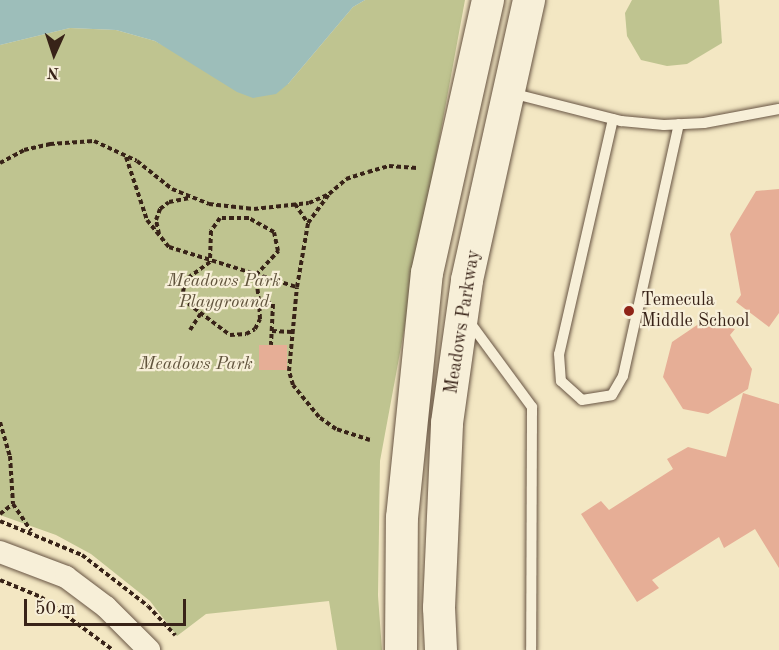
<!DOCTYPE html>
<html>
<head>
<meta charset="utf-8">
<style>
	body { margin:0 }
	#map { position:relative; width:779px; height:650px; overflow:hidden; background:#f3e7c3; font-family:"Old Standard TT",serif }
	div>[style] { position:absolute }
	.green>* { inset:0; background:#bfc490 }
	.water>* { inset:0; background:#9dbeba }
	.building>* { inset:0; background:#e6ae96; transform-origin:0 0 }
	.path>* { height:4px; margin-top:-2px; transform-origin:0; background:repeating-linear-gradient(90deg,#382318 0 4.5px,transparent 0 7.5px) }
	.roads { filter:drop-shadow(0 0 2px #675443) drop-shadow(0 0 2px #675443) }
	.service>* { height:10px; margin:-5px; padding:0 5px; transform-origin:5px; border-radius:5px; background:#f7efd8 }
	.minor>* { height:22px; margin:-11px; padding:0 11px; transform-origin:11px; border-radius:11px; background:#f7efd8 }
	.secondary>* { height:32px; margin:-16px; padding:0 16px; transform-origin:16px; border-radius:16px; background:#f7efd8 }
	.dots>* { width:16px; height:16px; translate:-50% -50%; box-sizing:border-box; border:3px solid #f7efd8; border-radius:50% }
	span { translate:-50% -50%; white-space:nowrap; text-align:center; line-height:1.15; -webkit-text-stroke:4.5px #f7efd8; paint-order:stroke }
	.park-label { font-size:18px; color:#60533c; font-style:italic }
	.poi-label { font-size:18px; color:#382318 }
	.left { translate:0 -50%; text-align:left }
	.street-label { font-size:18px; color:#382318 }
	.north { position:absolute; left:24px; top:24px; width:60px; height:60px; -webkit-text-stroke:4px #f7efd8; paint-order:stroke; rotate:183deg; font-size:16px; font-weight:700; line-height:24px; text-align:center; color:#382318 }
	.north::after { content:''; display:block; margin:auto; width:21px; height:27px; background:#382318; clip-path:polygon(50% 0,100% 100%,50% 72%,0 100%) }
	.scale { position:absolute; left:24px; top:599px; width:162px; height:27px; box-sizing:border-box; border:3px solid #382318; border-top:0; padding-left:8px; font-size:18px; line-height:21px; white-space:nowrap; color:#382318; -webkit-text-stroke:4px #f7efd8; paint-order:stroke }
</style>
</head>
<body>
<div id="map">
	<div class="green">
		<div style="clip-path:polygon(365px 0,465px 0,380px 461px,378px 596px,382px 650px,337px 650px,329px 601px,206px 614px,177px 636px,150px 601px,91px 554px,56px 535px,0 515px,0 45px,70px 28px,116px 30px,155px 41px,192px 61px,288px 84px,353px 7px)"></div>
		<div style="clip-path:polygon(632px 0,719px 0,722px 43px,687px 64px,667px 66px,641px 60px,627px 36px,625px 13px)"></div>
	</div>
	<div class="water">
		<div style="clip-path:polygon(0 0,365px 0,353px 7px,288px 84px,276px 94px,253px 98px,237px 92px,155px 41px,116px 30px,70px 28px,0 45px)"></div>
	</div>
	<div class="building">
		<div style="clip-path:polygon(779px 189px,779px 313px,769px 327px,736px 302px,741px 295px,730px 234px,756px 191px)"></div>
		<div style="clip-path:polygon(703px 321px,735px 329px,730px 335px,752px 369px,748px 389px,708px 414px,683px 409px,663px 377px,672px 342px)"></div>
		<div style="left:259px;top:345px;width:28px;height:25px"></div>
		<div style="clip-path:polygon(743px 393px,779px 404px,779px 568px,755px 529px,724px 548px,719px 537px,652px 580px,659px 588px,637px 602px,581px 514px,601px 501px,609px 510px,673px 469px,667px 459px,688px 447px,726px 457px)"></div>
	</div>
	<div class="path">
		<div style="left:126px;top:157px;width:66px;rotate:71.6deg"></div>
		<div style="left:147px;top:220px;width:35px;rotate:51deg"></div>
		<div style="left:169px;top:247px;width:134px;rotate:17.4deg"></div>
		<div style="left:0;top:163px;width:27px;rotate:-28deg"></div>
		<div style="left:24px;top:150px;width:27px;rotate:-13deg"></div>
		<div style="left:50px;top:144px;width:44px;rotate:-3.9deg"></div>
		<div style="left:94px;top:141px;width:47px;rotate:24.9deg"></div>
		<div style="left:137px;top:161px;width:45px;rotate:38.7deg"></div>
		<div style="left:172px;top:189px;width:40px;rotate:22deg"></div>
		<div style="left:209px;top:204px;width:45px;rotate:6.3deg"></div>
		<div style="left:254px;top:209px;width:55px;rotate:-6.2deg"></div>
		<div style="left:309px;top:203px;width:22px;rotate:-24deg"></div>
		<div style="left:295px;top:204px;width:23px;rotate:56deg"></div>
		<div style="left:159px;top:234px;width:14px;rotate:-102deg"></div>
		<div style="left:156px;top:220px;width:12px;rotate:-70deg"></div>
		<div style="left:160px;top:209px;width:11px;rotate:-38deg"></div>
		<div style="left:169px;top:202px;width:21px;rotate:-11deg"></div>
		<div style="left:259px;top:301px;width:26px;rotate:-97deg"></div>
		<div style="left:256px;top:275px;width:33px;rotate:-47deg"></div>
		<div style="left:278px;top:251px;width:19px;rotate:-102deg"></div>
		<div style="left:274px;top:232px;width:29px;rotate:-151deg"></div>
		<div style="left:249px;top:218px;width:29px;rotate:180deg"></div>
		<div style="left:220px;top:218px;width:16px;rotate:125deg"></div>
		<div style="left:211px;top:231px;width:31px;rotate:92deg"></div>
		<div style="left:210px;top:262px;width:31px;rotate:144deg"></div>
		<div style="left:185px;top:280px;width:19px;rotate:99deg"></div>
		<div style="left:182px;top:299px;width:60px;rotate:36.9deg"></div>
		<div style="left:230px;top:335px;width:16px;rotate:-4deg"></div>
		<div style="left:246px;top:334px;width:10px;rotate:-29deg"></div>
		<div style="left:255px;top:329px;width:11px;rotate:-63deg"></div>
		<div style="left:260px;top:319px;width:18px;rotate:-93deg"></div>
		<div style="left:259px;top:301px;width:14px;rotate:12deg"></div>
		<div style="left:273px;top:304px;width:41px;rotate:92.8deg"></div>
		<div style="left:190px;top:330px;width:20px;rotate:-57deg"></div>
		<div style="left:272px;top:331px;width:20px;rotate:3deg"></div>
		<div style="left:0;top:422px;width:35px;rotate:74deg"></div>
		<div style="left:10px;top:456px;width:48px;rotate:86.4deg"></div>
		<div style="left:13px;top:504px;width:32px;rotate:56deg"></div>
		<div style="left:370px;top:440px;width:36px;rotate:-162deg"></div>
		<div style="left:336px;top:429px;width:21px;rotate:-145deg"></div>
		<div style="left:319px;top:417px;width:41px;rotate:-129.1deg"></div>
		<div style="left:293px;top:385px;width:15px;rotate:-106deg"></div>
		<div style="left:289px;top:371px;width:84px;rotate:-84.6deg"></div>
		<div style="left:297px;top:287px;width:65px;rotate:-80.2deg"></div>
		<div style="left:308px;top:223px;width:36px;rotate:-54deg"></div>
		<div style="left:329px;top:194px;width:23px;rotate:-41deg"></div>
		<div style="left:346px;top:179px;width:23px;rotate:-18deg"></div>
		<div style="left:368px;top:172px;width:22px;rotate:-16deg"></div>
		<div style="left:389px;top:166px;width:28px;rotate:4deg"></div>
		<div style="left:0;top:514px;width:16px;rotate:-38deg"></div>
		<div style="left:0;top:521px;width:89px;rotate:22.5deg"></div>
		<div style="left:82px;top:555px;width:83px;rotate:37.7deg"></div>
		<div style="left:148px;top:606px;width:40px;rotate:47deg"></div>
		<div style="left:0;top:580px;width:44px;rotate:22.5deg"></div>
		<div style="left:41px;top:597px;width:89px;rotate:36.4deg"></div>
	</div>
	<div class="roads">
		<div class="service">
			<div style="left:511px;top:93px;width:114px;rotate:14.3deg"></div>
			<div style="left:621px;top:121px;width:43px;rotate:5.3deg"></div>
			<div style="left:664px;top:125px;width:40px;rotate:-2.9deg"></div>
			<div style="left:704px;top:123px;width:76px;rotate:-10.6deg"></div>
			<div style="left:613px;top:119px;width:241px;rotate:102.9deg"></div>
			<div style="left:559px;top:354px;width:27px;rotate:86deg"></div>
			<div style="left:561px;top:381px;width:28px;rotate:42deg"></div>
			<div style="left:582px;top:400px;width:30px;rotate:-9deg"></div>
			<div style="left:612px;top:395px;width:22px;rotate:-60deg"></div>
			<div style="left:623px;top:376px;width:258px;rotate:-77.5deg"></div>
			<div style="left:468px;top:320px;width:108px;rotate:53.7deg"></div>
			<div style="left:532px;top:407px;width:243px;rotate:90.2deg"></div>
		</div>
		<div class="minor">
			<div style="left:0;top:552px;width:71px;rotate:20.7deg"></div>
			<div style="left:66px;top:577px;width:50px;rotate:36.9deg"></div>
			<div style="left:106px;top:607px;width:61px;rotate:45deg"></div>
		</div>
		<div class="secondary">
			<div style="left:401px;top:650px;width:132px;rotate:-89.6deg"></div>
			<div style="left:402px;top:518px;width:246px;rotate:-84.2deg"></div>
			<div style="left:427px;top:273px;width:280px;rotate:-77.4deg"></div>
			<div style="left:441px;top:650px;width:42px;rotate:-92.7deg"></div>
			<div style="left:439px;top:608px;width:185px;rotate:-87.5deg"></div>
			<div style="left:447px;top:423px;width:144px;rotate:-82deg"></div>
			<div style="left:467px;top:280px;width:287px;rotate:-77.5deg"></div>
		</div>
	</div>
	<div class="dots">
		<div style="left:629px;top:311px;background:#8f2418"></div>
	</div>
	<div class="park-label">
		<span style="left:224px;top:292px">Meadows Park<br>Playground</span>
		<span style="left:196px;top:364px">Meadows Park</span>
	</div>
	<div class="poi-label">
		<span class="left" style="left:641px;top:311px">Temecula<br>Middle School</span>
	</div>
	<div class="street-label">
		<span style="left:463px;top:322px;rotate:-81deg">Meadows Parkway</span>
	</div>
	<div class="north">N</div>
	<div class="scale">50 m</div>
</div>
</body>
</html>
